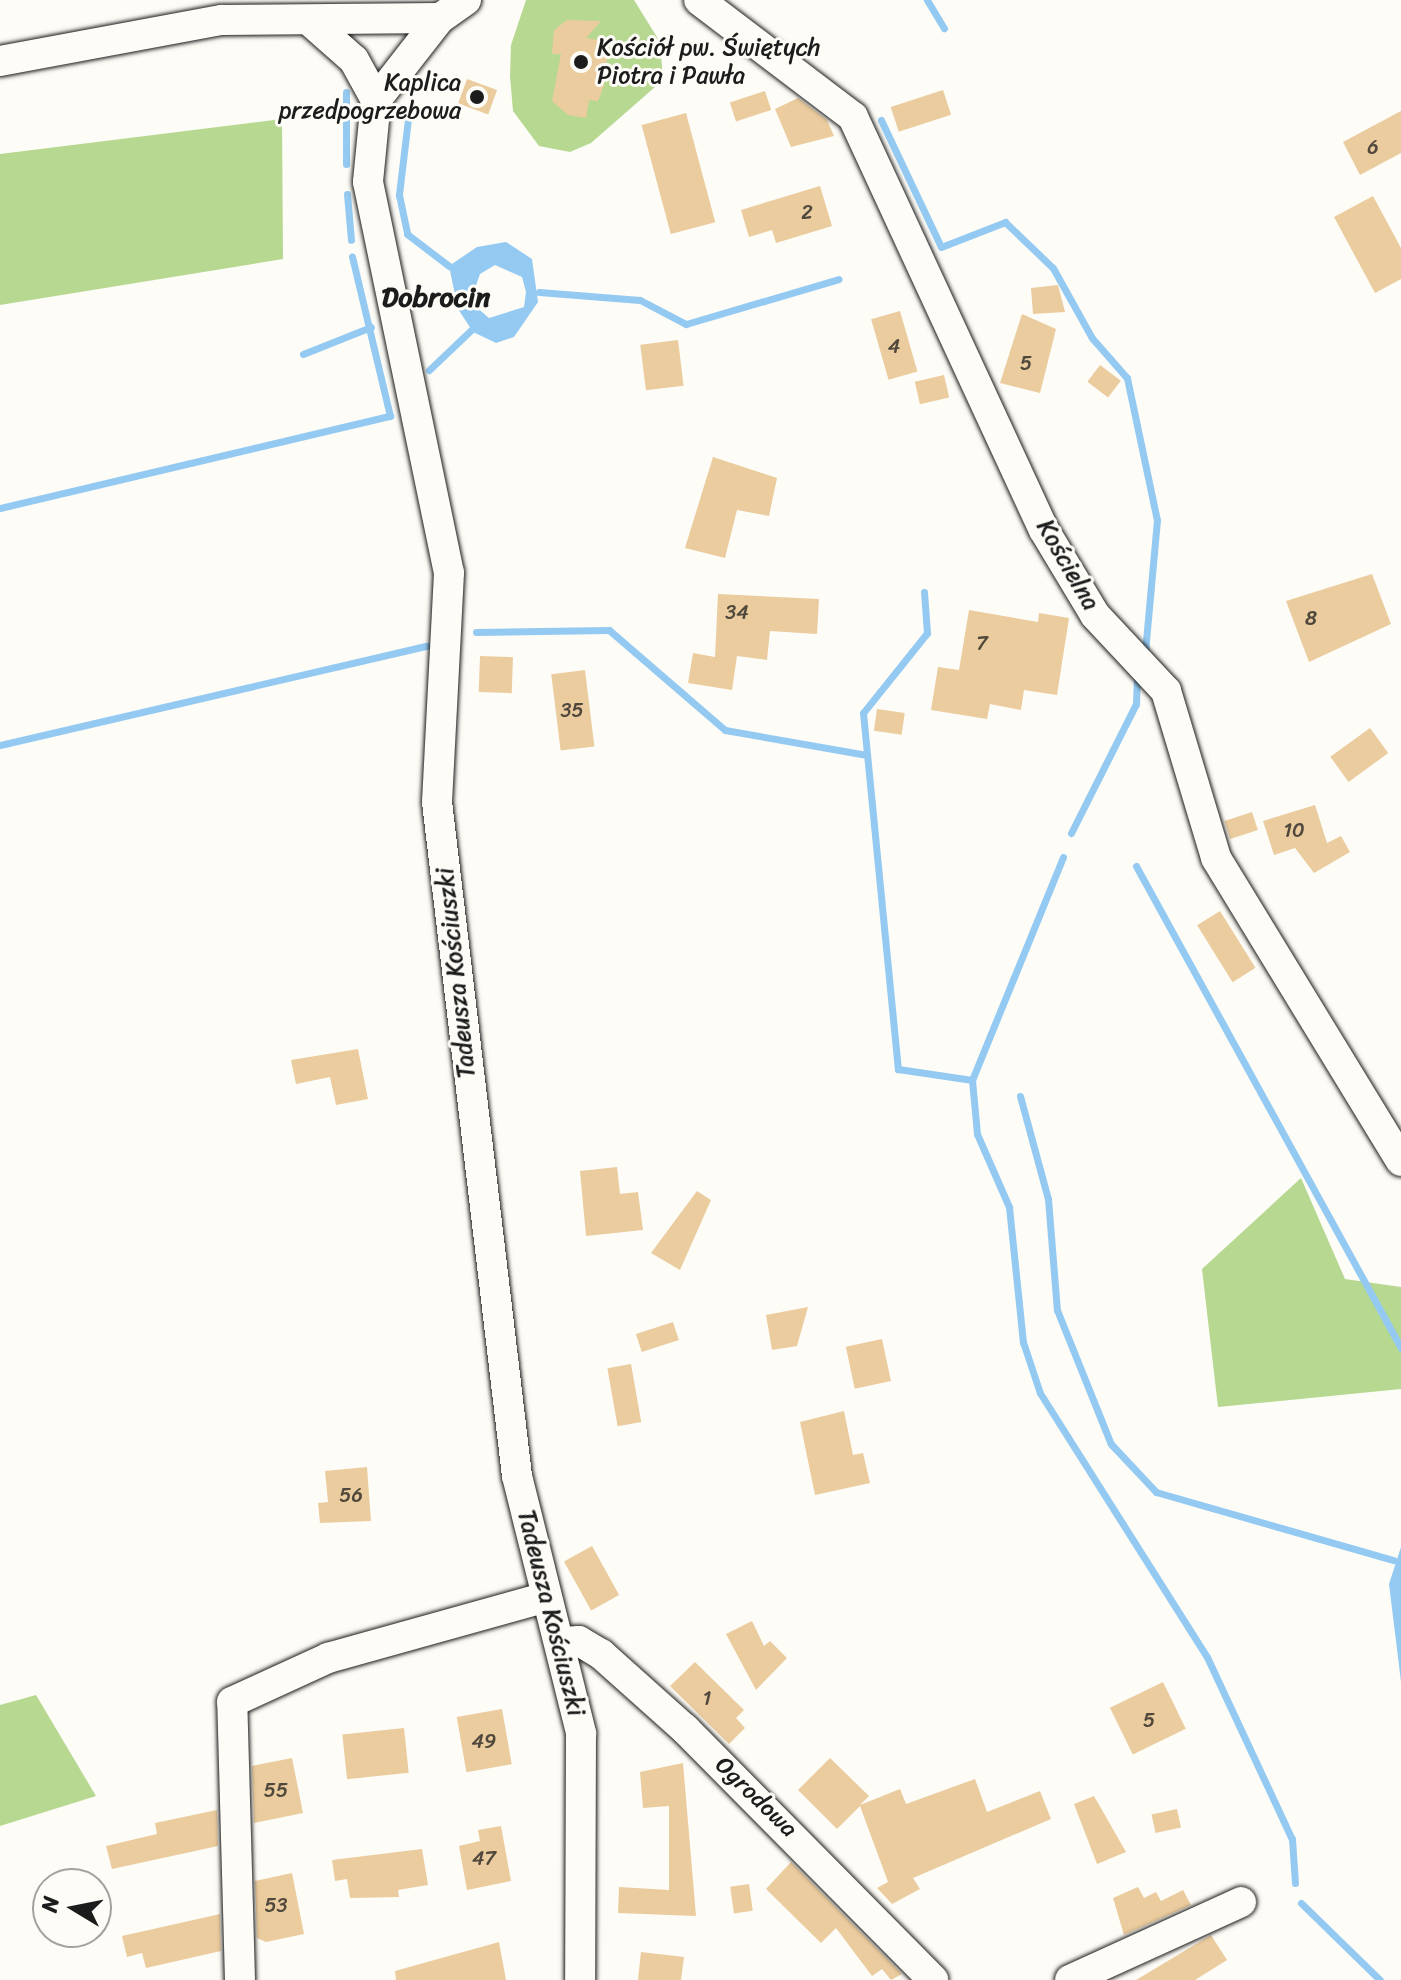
<!DOCTYPE html>
<html>
<head>
<meta charset="utf-8">
<style>
	body { margin:0 }
	#map { position:relative; width:1401px; height:1980px; overflow:hidden; background:#fdfcf7; font-family:Sriracha,sans-serif }
	div>[style] { position:absolute }
	.green>* { inset:0; background:#b7d891 }
	.water>* { inset:0; background:#94caf2 }
	.stream>* { height:7px; margin:-3.5px; padding:0 3.5px; transform-origin:3.5px; border-radius:3.5px; background:#94caf2 }
	.building>* { inset:0; background:#ebcc9e; transform-origin:0 0 }
	.roads { filter:drop-shadow(0 0 2px #1c1c1c) drop-shadow(0 0 2px #1c1c1c) }
	.minor>* { height:30px; margin:-15px; padding:0 15px; transform-origin:15px; border-radius:15px; background:#fdfcf7 }
	.dots>* { width:22px; height:22px; translate:-50% -50%; box-sizing:border-box; border:4px solid #fdfcf7; border-radius:50% }
	span { translate:-50% -50%; white-space:nowrap; text-align:center; line-height:1.15; -webkit-text-stroke:6px #fdfcf7; paint-order:stroke }
	.number-label { font-size:20px; color:#50483c }
	.number-label span { -webkit-text-stroke-width:0 }
	.poi-label { font-size:24px; color:#1c1c1c }
	.left { translate:0 -50%; text-align:left }
	.right { translate:-100% -50%; text-align:right }
	.street-label { font-size:24px; color:#1c1c1c }
	.quarter-label { font-size:28px; color:#1c1c1c; font-weight:700 }
	.north { position:absolute; left:32px; top:1868px; width:80px; height:80px; box-sizing:border-box; background:#fdfcf7; border:2px solid #a3a29f; border-radius:50%; rotate:280deg; font-size:22px; font-weight:700; line-height:32px; text-align:center; color:#1c1c1c }
	.north::after { content:''; display:block; margin:auto; width:28px; height:36px; background:#1c1c1c; clip-path:polygon(50% 0,100% 100%,50% 72%,0 100%) }
</style>
</head>
<body>
<div id="map">
	<div class="green">
		<div style="clip-path:polygon(526px 0,634px 0,660px 42px,663px 80px,591px 143px,570px 152px,539px 146px,513px 111px,510px 76px,511px 45px)"></div>
		<div style="clip-path:polygon(282px 119px,283px 259px,0 305px,0 154px)"></div>
		<div style="clip-path:polygon(1301px 1178px,1345px 1279px,1401px 1287px,1401px 1389px,1218px 1407px,1202px 1269px)"></div>
		<div style="clip-path:polygon(36px 1695px,96px 1796px,0 1826px,0 1705px)"></div>
	</div>
	<div class="water">
		<div style="clip-path:polygon(evenodd,506px 242px,532px 259px,538px 302px,514px 337px,496px 343px,473px 332px,458px 309px,449px 266px,477px 247px,506px 242px,495px 265px,522px 277px,526px 292px,524px 307px,489px 318px,475px 306px,474px 291px,480px 274px,495px 265px)"></div>
		<div style="clip-path:polygon(1401px 1547px,1401px 1682px,1389px 1584px)"></div>
	</div>
	<div class="stream">
		<div style="left:927px;top:0;width:33px;rotate:59deg"></div>
		<div style="left:408px;top:119px;width:77px;rotate:96.8deg"></div>
		<div style="left:399px;top:195px;width:40px;rotate:78deg"></div>
		<div style="left:407px;top:234px;width:53px;rotate:37.3deg"></div>
		<div style="left:881px;top:120px;width:140px;rotate:64.7deg"></div>
		<div style="left:941px;top:247px;width:69px;rotate:-21.3deg"></div>
		<div style="left:1005px;top:222px;width:66px;rotate:43.8deg"></div>
		<div style="left:1053px;top:268px;width:80px;rotate:60.9deg"></div>
		<div style="left:1092px;top:338px;width:53px;rotate:48.8deg"></div>
		<div style="left:1127px;top:378px;width:145px;rotate:78.1deg"></div>
		<div style="left:1157px;top:520px;width:132px;rotate:95.2deg"></div>
		<div style="left:346px;top:164px;width:72px;rotate:-90deg"></div>
		<div style="left:347px;top:194px;width:46px;rotate:85deg"></div>
		<div style="left:539px;top:292px;width:101px;rotate:4.5deg"></div>
		<div style="left:640px;top:300px;width:52px;rotate:27.6deg"></div>
		<div style="left:686px;top:324px;width:159px;rotate:-16.4deg"></div>
		<div style="left:303px;top:354px;width:73px;rotate:-21.7deg"></div>
		<div style="left:429px;top:370px;width:58px;rotate:-43.6deg"></div>
		<div style="left:0;top:508px;width:401px;rotate:-13.3deg"></div>
		<div style="left:390px;top:416px;width:164px;rotate:-103.4deg"></div>
		<div style="left:924px;top:592px;width:41px;rotate:85.8deg"></div>
		<div style="left:927px;top:633px;width:102px;rotate:128.7deg"></div>
		<div style="left:863px;top:713px;width:358px;rotate:84.4deg"></div>
		<div style="left:898px;top:1069px;width:75px;rotate:8.5deg"></div>
		<div style="left:476px;top:632px;width:133px;rotate:-0.9deg"></div>
		<div style="left:609px;top:630px;width:153px;rotate:40.8deg"></div>
		<div style="left:725px;top:730px;width:144px;rotate:10deg"></div>
		<div style="left:0;top:745px;width:438px;rotate:-13.1deg"></div>
		<div style="left:1071px;top:833px;width:144px;rotate:-63.3deg"></div>
		<div style="left:1136px;top:704px;width:29px;rotate:-88deg"></div>
		<div style="left:1063px;top:857px;width:241px;rotate:112.2deg"></div>
		<div style="left:972px;top:1080px;width:54px;rotate:84.7deg"></div>
		<div style="left:977px;top:1134px;width:80px;rotate:66.3deg"></div>
		<div style="left:1009px;top:1207px;width:136px;rotate:84.1deg"></div>
		<div style="left:1023px;top:1342px;width:54px;rotate:71.6deg"></div>
		<div style="left:1040px;top:1393px;width:312px;rotate:57.7deg"></div>
		<div style="left:1207px;top:1657px;width:201px;rotate:65deg"></div>
		<div style="left:1292px;top:1839px;width:44px;rotate:86.1deg"></div>
		<div style="left:1136px;top:866px;width:550px;rotate:61.2deg"></div>
		<div style="left:1020px;top:1096px;width:107px;rotate:74.8deg"></div>
		<div style="left:1048px;top:1199px;width:111px;rotate:85.4deg"></div>
		<div style="left:1057px;top:1310px;width:144px;rotate:68.1deg"></div>
		<div style="left:1111px;top:1444px;width:66px;rotate:46.8deg"></div>
		<div style="left:1156px;top:1492px;width:247px;rotate:16deg"></div>
		<div style="left:1301px;top:1903px;width:110px;rotate:44.3deg"></div>
	</div>
	<div class="building">
		<div style="clip-path:polygon(567px 20px,601px 21px,586px 38px,609px 42px,604px 86px,598px 101px,589px 100px,586px 118px,568px 115px,552px 101px,561px 54px,552px 54px,554px 30px)"></div>
		<div style="left:467px;top:79px;width:32px;height:26px;rotate:20deg"></div>
		<div style="left:943px;top:90px;width:26px;height:55px;rotate:72deg"></div>
		<div style="left:765px;top:91px;width:20px;height:37px;rotate:72deg"></div>
		<div style="clip-path:polygon(798px 98px,827px 120px,834px 136px,791px 147px,775px 109px)"></div>
		<div style="clip-path:polygon(1401px 111px,1401px 153px,1360px 175px,1343px 142px)"></div>
		<div style="left:686px;top:113px;width:113px;height:46px;rotate:75deg"></div>
		<div style="clip-path:polygon(820px 186px,832px 226px,776px 243px,772px 230px,749px 237px,741px 210px)"></div>
		<div style="clip-path:polygon(1373px 196px,1401px 248px,1401px 279px,1375px 293px,1334px 217px)"></div>
		<div style="clip-path:polygon(1058px 285px,1065px 312px,1033px 314px,1031px 288px)"></div>
		<div style="left:900px;top:311px;width:63px;height:30px;rotate:74deg"></div>
		<div style="clip-path:polygon(1022px 314px,1056px 329px,1040px 393px,1000px 383px)"></div>
		<div style="left:678px;top:340px;width:46px;height:38px;rotate:83deg"></div>
		<div style="left:1100px;top:365px;width:26px;height:21px;rotate:37deg"></div>
		<div style="left:944px;top:375px;width:23px;height:30px;rotate:77deg"></div>
		<div style="clip-path:polygon(713px 457px,777px 478px,769px 516px,737px 510px,725px 558px,685px 548px)"></div>
		<div style="clip-path:polygon(1372px 574px,1391px 624px,1309px 662px,1286px 601px)"></div>
		<div style="clip-path:polygon(718px 594px,819px 599px,817px 634px,770px 631px,767px 660px,737px 656px,732px 690px,688px 683px,693px 653px,715px 657px)"></div>
		<div style="clip-path:polygon(969px 610px,1038px 622px,1039px 613px,1069px 618px,1057px 695px,1024px 690px,1021px 710px,990px 704px,987px 719px,931px 710px,938px 667px,959px 670px)"></div>
		<div style="left:480px;top:656px;width:33px;height:36px;rotate:2deg"></div>
		<div style="left:585px;top:670px;width:77px;height:34px;rotate:83deg"></div>
		<div style="left:877px;top:709px;width:28px;height:22px;rotate:8deg"></div>
		<div style="left:1370px;top:728px;width:31px;height:49px;rotate:54deg"></div>
		<div style="clip-path:polygon(1315px 805px,1327px 843px,1341px 836px,1350px 852px,1314px 873px,1295px 848px,1274px 855px,1263px 821px)"></div>
		<div style="left:1252px;top:812px;width:19px;height:29px;rotate:72deg"></div>
		<div style="left:1220px;top:911px;width:67px;height:27px;rotate:58deg"></div>
		<div style="clip-path:polygon(358px 1049px,368px 1099px,336px 1105px,330px 1077px,296px 1084px,291px 1060px)"></div>
		<div style="clip-path:polygon(617px 1167px,620px 1194px,638px 1192px,643px 1230px,586px 1236px,580px 1171px)"></div>
		<div style="clip-path:polygon(697px 1191px,711px 1200px,680px 1270px,651px 1253px)"></div>
		<div style="clip-path:polygon(808px 1307px,797px 1346px,772px 1350px,766px 1315px)"></div>
		<div style="left:673px;top:1322px;width:19px;height:39px;rotate:72deg"></div>
		<div style="left:882px;top:1339px;width:43px;height:37px;rotate:78deg"></div>
		<div style="left:631px;top:1364px;width:59px;height:24px;rotate:80deg"></div>
		<div style="clip-path:polygon(844px 1411px,853px 1455px,863px 1453px,870px 1483px,815px 1495px,800px 1422px)"></div>
		<div style="clip-path:polygon(367px 1467px,371px 1521px,320px 1523px,318px 1503px,328px 1502px,325px 1471px)"></div>
		<div style="left:592px;top:1546px;width:56px;height:32px;rotate:61deg"></div>
		<div style="clip-path:polygon(752px 1621px,764px 1646px,770px 1641px,787px 1658px,756px 1690px,726px 1634px)"></div>
		<div style="clip-path:polygon(695px 1662px,744px 1710px,736px 1718px,745px 1728px,729px 1744px,670px 1686px)"></div>
		<div style="left:1163px;top:1682px;width:52px;height:59px;rotate:64deg"></div>
		<div style="left:502px;top:1709px;width:56px;height:46px;rotate:80deg"></div>
		<div style="left:404px;top:1728px;width:45px;height:62px;rotate:84deg"></div>
		<div style="clip-path:polygon(292px 1758px,303px 1813px,254px 1823px,252px 1766px)"></div>
		<div style="clip-path:polygon(830px 1758px,869px 1796px,860px 1805px,900px 1789px,906px 1804px,975px 1779px,987px 1812px,1040px 1791px,1051px 1819px,913px 1878px,920px 1889px,892px 1904px,877px 1888px,888px 1882px,860px 1806px,837px 1829px,798px 1790px)"></div>
		<div style="clip-path:polygon(683px 1763px,696px 1916px,618px 1913px,619px 1887px,669px 1890px,669px 1806px,643px 1808px,640px 1772px)"></div>
		<div style="clip-path:polygon(1094px 1796px,1126px 1852px,1097px 1864px,1074px 1804px)"></div>
		<div style="left:1177px;top:1809px;width:19px;height:26px;rotate:78deg"></div>
		<div style="clip-path:polygon(217px 1810px,218px 1846px,112px 1869px,106px 1846px,157px 1834px,155px 1823px)"></div>
		<div style="clip-path:polygon(501px 1826px,511px 1881px,467px 1890px,459px 1846px,480px 1841px,478px 1830px)"></div>
		<div style="clip-path:polygon(422px 1849px,428px 1885px,398px 1890px,399px 1897px,350px 1898px,347px 1879px,335px 1881px,332px 1860px)"></div>
		<div style="clip-path:polygon(791px 1862px,902px 1974px,891px 1980px,882px 1969px,872px 1976px,836px 1928px,821px 1943px,766px 1889px)"></div>
		<div style="clip-path:polygon(292px 1873px,304px 1934px,266px 1942px,257px 1938px,255px 1881px)"></div>
		<div style="left:749px;top:1884px;width:27px;height:19px;rotate:82deg"></div>
		<div style="clip-path:polygon(1138px 1887px,1144px 1898px,1156px 1892px,1161px 1901px,1183px 1890px,1191px 1905px,1124px 1935px,1113px 1898px)"></div>
		<div style="clip-path:polygon(220px 1914px,221px 1951px,146px 1968px,142px 1953px,127px 1957px,122px 1936px)"></div>
		<div style="clip-path:polygon(1211px 1935px,1227px 1960px,1195px 1980px,1136px 1980px)"></div>
		<div style="clip-path:polygon(499px 1942px,506px 1980px,396px 1980px,395px 1971px)"></div>
		<div style="clip-path:polygon(641px 1952px,684px 1957px,681px 1980px,638px 1980px)"></div>
	</div>
	<div class="roads">
		<div class="minor">
			<div style="left:466px;top:0;width:32px;rotate:145deg"></div>
			<div style="left:440px;top:18px;width:104px;rotate:128deg"></div>
			<div style="left:376px;top:100px;width:82px;rotate:95.6deg"></div>
			<div style="left:368px;top:182px;width:399px;rotate:78.3deg"></div>
			<div style="left:449px;top:573px;width:229px;rotate:93deg"></div>
			<div style="left:437px;top:802px;width:679px;rotate:83.23deg"></div>
			<div style="left:517px;top:1476px;width:265px;rotate:76deg"></div>
			<div style="left:581px;top:1733px;width:247px;rotate:90.2deg"></div>
			<div style="left:699px;top:0;width:193px;rotate:37.2deg"></div>
			<div style="left:853px;top:117px;width:455px;rotate:65.2deg"></div>
			<div style="left:1044px;top:530px;width:99px;rotate:59deg"></div>
			<div style="left:1095px;top:615px;width:104px;rotate:46.9deg"></div>
			<div style="left:1166px;top:691px;width:174px;rotate:73.3deg"></div>
			<div style="left:1216px;top:858px;width:355px;rotate:58.6deg"></div>
			<div style="left:311px;top:22px;width:57px;rotate:41.5deg"></div>
			<div style="left:354px;top:60px;width:46px;rotate:61.2deg"></div>
			<div style="left:0;top:61px;width:226px;rotate:-10.5deg"></div>
			<div style="left:222px;top:20px;width:218px;rotate:-0.5deg"></div>
			<div style="left:561px;top:1642px;width:18px;rotate:-3deg"></div>
			<div style="left:579px;top:1641px;width:26px;rotate:31deg"></div>
			<div style="left:601px;top:1654px;width:113px;rotate:41.8deg"></div>
			<div style="left:685px;top:1729px;width:353px;rotate:45.3deg"></div>
			<div style="left:240px;top:1980px;width:278px;rotate:-91.6deg"></div>
			<div style="left:232px;top:1702px;width:106px;rotate:-24.6deg"></div>
			<div style="left:328px;top:1658px;width:226px;rotate:-15.6deg"></div>
			<div style="left:1070px;top:1980px;width:188px;rotate:-24.5deg"></div>
		</div>
	</div>
	<div class="dots">
		<div style="left:581px;top:62px;background:#1c1c1c"></div>
		<div style="left:477px;top:97px;background:#1c1c1c"></div>
	</div>
	<div class="number-label">
		<span style="left:1373px;top:147px">6</span>
		<span style="left:807px;top:212px">2</span>
		<span style="left:894px;top:346px">4</span>
		<span style="left:1026px;top:363px">5</span>
		<span style="left:737px;top:612px">34</span>
		<span style="left:1311px;top:618px">8</span>
		<span style="left:982px;top:643px">7</span>
		<span style="left:572px;top:710px">35</span>
		<span style="left:1294px;top:830px">10</span>
		<span style="left:351px;top:1495px">56</span>
		<span style="left:707px;top:1698px">1</span>
		<span style="left:1149px;top:1720px">5</span>
		<span style="left:484px;top:1741px">49</span>
		<span style="left:276px;top:1790px">55</span>
		<span style="left:484px;top:1858px">47</span>
		<span style="left:276px;top:1905px">53</span>
	</div>
	<div class="poi-label">
		<span class="left" style="left:597px;top:62px">Kościół pw. Świętych<br>Piotra i Pawła</span>
		<span class="right" style="left:461px;top:97px">Kaplica<br>przedpogrzebowa</span>
	</div>
	<div class="street-label">
		<span style="left:1068px;top:565px;rotate:60deg">Kościelna</span>
		<span style="left:456px;top:973px;rotate:-96deg">Tadeusza Kościuszki</span>
		<span style="left:551px;top:1613px;rotate:76deg">Tadeusza Kościuszki</span>
		<span style="left:756px;top:1797px;rotate:44deg">Ogrodowa</span>
	</div>
	<div class="quarter-label">
		<span style="left:436px;top:297px">Dobrocin</span>
	</div>
	<div class="north">N</div>
</div>
</body>
</html>
